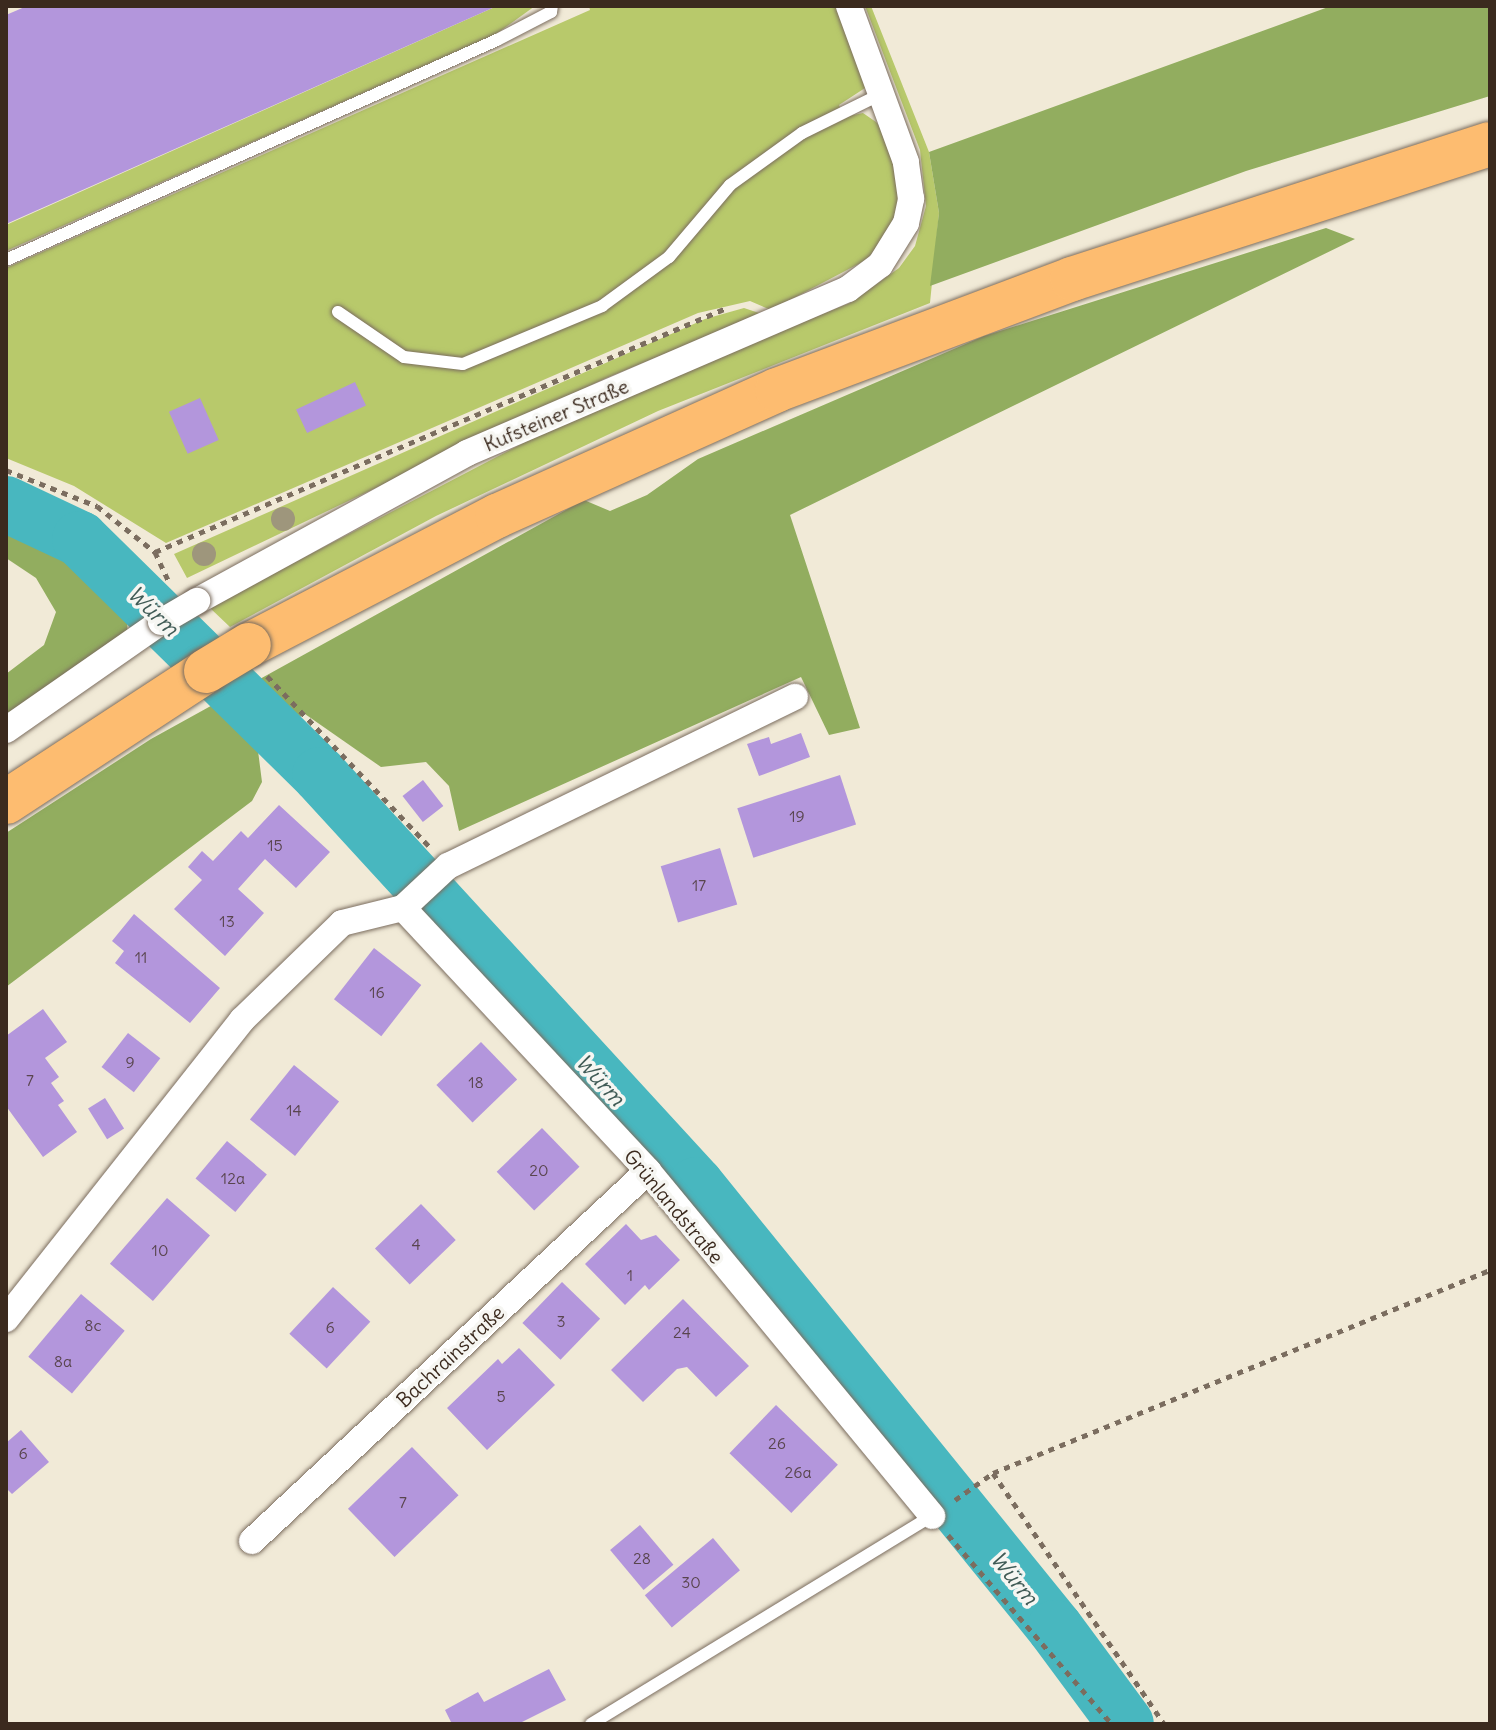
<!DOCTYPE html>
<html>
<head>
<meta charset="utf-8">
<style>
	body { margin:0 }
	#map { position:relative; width:1496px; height:1730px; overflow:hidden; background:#f1ead7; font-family:Delius,sans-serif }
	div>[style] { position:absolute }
	.green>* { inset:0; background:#b8c96b }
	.forest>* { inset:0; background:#92ad5f }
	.river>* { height:56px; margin:-28px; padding:0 28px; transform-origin:28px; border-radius:28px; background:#48b7bf }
	.building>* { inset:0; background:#b396dc; transform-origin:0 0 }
	.path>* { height:5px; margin-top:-2.5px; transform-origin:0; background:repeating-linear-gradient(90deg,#7b6d5f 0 6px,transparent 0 12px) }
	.roads { filter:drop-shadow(0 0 2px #7b6d5f) drop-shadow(0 0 2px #7b6d5f) }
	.service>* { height:12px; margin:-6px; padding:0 6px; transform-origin:6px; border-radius:6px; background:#fff }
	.minor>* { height:26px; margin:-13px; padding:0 13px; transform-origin:13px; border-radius:13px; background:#fff }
	.trunk>* { height:44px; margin:-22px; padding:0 22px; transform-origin:22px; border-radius:22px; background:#fdbc70 }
	.bridges { filter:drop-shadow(0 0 2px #7b6d5f) drop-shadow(0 0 2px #7b6d5f) }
	.minor-bridge>* { height:26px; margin:-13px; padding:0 13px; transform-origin:13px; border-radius:13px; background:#fff }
	.trunk-bridge>* { height:44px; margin:-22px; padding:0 22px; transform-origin:22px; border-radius:22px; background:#fdbc70 }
	.trees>* { width:24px; height:24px; margin:-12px; border-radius:50%; background:#9e967c }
	span { translate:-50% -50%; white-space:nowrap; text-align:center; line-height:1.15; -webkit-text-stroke:7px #f6f6f2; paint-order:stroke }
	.number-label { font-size:16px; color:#59454e }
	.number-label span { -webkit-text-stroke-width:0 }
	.street-label { font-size:20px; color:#3b2a1e }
	.water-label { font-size:22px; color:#405b56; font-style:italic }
	.frame { position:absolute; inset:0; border:8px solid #3b2a1e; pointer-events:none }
</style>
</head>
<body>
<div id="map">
	<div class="green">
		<div style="clip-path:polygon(497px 6px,535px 6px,496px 34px,6px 251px,6px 225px)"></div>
		<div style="clip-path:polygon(589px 6px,839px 6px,868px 76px,865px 88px,839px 105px,844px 117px,863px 113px,876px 122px,887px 134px,898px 164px,899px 204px,888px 235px,866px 260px,771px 310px,750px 301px,698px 313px,166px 543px,74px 486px,6px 458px,6px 268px,590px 10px)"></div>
		<div style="clip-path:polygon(865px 6px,871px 6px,929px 152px,939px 213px,930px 303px,658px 411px,436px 516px,230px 627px,209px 607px,535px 437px,648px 384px,850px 303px,899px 268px,915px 246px,926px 206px,920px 150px)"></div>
		<div style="clip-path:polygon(744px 308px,762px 314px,606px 378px,187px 578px,174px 554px,705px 319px)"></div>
	</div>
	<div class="forest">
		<div style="clip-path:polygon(1331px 6px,1490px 6px,1490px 96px,1246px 171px,930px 286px,939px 213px,929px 152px)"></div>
		<div style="clip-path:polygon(1326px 228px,1355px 239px,790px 515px,860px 728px,829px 735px,801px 677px,459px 831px,449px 786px,426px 762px,381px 767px,305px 714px,257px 743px,262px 782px,252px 801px,6px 987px,6px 833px,151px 739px,584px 500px,610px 511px,647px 495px,698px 459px,984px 336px)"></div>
		<div style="clip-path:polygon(6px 504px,80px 539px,128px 586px,127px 646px,6px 730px,6px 674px,44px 645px,56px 612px,36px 578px,6px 558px)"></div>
	</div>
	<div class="river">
		<div style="left:6px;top:504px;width:82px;rotate:25.3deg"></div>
		<div style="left:80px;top:539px;width:337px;rotate:44.5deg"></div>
		<div style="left:320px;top:775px;width:556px;rotate:47.48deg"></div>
		<div style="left:696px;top:1185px;width:570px;rotate:50.98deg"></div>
		<div style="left:1055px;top:1628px;width:119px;rotate:53.5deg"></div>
	</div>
	<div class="building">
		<div style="clip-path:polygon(27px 6px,497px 6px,6px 224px,6px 15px)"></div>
		<div style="left:355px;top:382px;width:26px;height:65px;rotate:65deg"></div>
		<div style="left:200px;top:398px;width:46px;height:34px;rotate:66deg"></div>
		<div style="clip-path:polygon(801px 733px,810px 757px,759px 776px,747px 744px,769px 737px,771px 744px)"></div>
		<div style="left:840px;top:775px;width:52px;height:108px;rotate:72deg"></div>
		<div style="left:423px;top:780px;width:33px;height:26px;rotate:52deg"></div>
		<div style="clip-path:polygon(279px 805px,330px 852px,296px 888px,265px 859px,238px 889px,264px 913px,225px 956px,174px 909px,202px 880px,188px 867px,202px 851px,213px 861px,241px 831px,248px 838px)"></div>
		<div style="left:720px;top:848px;width:59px;height:62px;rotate:73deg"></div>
		<div style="clip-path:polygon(134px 914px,220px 988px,190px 1023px,115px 963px,124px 951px,112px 941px)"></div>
		<div style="left:374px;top:948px;width:60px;height:65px;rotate:38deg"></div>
		<div style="clip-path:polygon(43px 1009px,67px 1042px,45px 1058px,59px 1077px,51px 1083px,64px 1101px,58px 1105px,77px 1132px,43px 1157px,6px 1106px,6px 1036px)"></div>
		<div style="left:128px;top:1033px;width:41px;height:43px;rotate:38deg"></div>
		<div style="left:481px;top:1042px;width:52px;height:62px;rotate:46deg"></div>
		<div style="left:294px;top:1065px;width:58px;height:70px;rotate:39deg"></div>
		<div style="left:105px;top:1098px;width:36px;height:20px;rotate:58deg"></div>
		<div style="left:542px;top:1128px;width:54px;height:63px;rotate:46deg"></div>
		<div style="left:227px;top:1141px;width:52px;height:49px;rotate:40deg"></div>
		<div style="left:167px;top:1198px;width:57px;height:87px;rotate:41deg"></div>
		<div style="left:421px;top:1204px;width:50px;height:64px;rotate:46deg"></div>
		<div style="clip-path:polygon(626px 1224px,641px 1240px,656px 1235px,680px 1260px,649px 1290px,645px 1285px,625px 1305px,585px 1264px)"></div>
		<div style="left:562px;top:1282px;width:53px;height:57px;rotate:44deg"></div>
		<div style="left:333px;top:1287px;width:51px;height:64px;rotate:43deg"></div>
		<div style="left:81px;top:1294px;width:57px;height:82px;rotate:40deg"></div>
		<div style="clip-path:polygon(683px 1299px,749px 1366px,716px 1397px,687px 1367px,677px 1369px,643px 1402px,611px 1370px)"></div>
		<div style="clip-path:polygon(519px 1348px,555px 1385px,487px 1450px,447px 1408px,498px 1359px,502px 1364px)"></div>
		<div style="left:776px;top:1405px;width:86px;height:67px;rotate:44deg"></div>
		<div style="clip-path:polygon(21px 1430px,49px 1462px,12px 1494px,6px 1488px,6px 1443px)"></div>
		<div style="left:412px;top:1447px;width:67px;height:89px;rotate:46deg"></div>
		<div style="left:640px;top:1525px;width:52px;height:39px;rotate:50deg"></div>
		<div style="left:713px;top:1538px;width:42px;height:89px;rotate:50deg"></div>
		<div style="clip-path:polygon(549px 1669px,566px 1700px,518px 1724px,452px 1724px,445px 1710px,478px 1692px,484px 1702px)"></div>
	</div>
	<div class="path">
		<div style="left:6px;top:470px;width:98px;rotate:21.6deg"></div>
		<div style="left:97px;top:506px;width:74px;rotate:38.4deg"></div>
		<div style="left:155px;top:552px;width:35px;rotate:65deg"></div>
		<div style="left:155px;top:552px;width:619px;rotate:-23.13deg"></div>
		<div style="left:267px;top:676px;width:238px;rotate:46.4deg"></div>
		<div style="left:993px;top:1473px;width:304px;rotate:55.7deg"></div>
		<div style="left:955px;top:1500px;width:47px;rotate:-35.4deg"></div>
		<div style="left:993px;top:1473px;width:537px;rotate:-22.22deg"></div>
		<div style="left:948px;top:1535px;width:250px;rotate:49.1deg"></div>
	</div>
	<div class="roads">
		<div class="service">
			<div style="left:6px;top:260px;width:538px;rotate:-24.14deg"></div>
			<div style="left:497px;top:40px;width:61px;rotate:-27.4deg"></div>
			<div style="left:551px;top:12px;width:6px;rotate:-81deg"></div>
			<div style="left:338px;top:312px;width:80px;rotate:34.3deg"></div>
			<div style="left:404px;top:357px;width:59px;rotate:6.8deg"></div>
			<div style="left:463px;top:364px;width:151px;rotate:-22.6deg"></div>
			<div style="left:602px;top:306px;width:83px;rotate:-36.2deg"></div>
			<div style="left:669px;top:257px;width:94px;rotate:-49.7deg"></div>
			<div style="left:730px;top:185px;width:89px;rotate:-35.8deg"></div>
			<div style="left:802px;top:133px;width:88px;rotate:-26.3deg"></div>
			<div style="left:591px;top:1724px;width:399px;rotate:-31.4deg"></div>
		</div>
		<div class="minor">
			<div style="left:197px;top:601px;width:308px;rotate:-28.7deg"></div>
			<div style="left:467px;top:453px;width:415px;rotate:-23.3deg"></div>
			<div style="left:848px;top:289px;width:40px;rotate:-37deg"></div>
			<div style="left:880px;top:265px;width:49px;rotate:-58.2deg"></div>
			<div style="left:906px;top:223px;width:25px;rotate:-78deg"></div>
			<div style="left:911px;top:199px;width:37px;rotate:-98deg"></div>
			<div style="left:906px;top:162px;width:166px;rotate:-110.1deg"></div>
			<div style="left:6px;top:730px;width:189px;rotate:-34.9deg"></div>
			<div style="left:403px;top:908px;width:359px;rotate:47deg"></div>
			<div style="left:648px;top:1171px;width:447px;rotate:50.5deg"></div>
			<div style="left:6px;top:1319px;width:381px;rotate:-51.7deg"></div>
			<div style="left:242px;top:1020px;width:139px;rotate:-44.1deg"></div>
			<div style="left:342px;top:923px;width:63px;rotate:-13.8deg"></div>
			<div style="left:403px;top:908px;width:62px;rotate:-43deg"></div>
			<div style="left:448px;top:866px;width:386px;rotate:-26deg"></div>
			<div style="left:252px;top:1541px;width:542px;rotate:-43.06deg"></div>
		</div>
		<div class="trunk">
			<div style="left:249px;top:645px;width:280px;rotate:-27.5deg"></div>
			<div style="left:497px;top:516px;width:307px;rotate:-24.2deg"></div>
			<div style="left:777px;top:390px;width:315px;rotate:-20.6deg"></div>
			<div style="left:1072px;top:279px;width:439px;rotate:-17.9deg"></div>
			<div style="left:6px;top:802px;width:239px;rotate:-33.2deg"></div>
		</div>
	</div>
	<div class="bridges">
		<div class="minor-bridge">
			<div style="left:161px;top:622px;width:42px;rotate:-30.3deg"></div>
		</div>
		<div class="trunk-bridge">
			<div style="left:206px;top:671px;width:50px;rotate:-31.2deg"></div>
		</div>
	</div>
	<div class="trees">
		<div style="left:283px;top:519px"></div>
		<div style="left:204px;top:554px"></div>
	</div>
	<div class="number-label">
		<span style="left:797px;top:816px">19</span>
		<span style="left:275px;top:845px">15</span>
		<span style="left:699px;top:885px">17</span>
		<span style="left:227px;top:921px">13</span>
		<span style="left:141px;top:957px">11</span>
		<span style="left:377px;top:992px">16</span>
		<span style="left:130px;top:1062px">9</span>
		<span style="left:30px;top:1080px">7</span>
		<span style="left:476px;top:1082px">18</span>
		<span style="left:294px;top:1110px">14</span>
		<span style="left:539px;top:1170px">20</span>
		<span style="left:233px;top:1178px">12a</span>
		<span style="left:416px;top:1244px">4</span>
		<span style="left:160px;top:1250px">10</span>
		<span style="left:630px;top:1275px">1</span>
		<span style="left:561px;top:1321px">3</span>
		<span style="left:93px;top:1325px">8c</span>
		<span style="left:330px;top:1327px">6</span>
		<span style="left:682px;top:1332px">24</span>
		<span style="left:63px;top:1361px">8a</span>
		<span style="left:501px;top:1396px">5</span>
		<span style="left:777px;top:1443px">26</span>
		<span style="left:23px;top:1453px">6</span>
		<span style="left:798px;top:1472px">26a</span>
		<span style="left:403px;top:1502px">7</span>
		<span style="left:642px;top:1558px">28</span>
		<span style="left:691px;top:1582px">30</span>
	</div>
	<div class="street-label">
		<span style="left:556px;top:415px;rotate:-23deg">Kufsteiner Straße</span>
		<span style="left:674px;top:1206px;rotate:50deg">Grünlandstraße</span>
		<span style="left:450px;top:1356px;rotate:-43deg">Bachrainstraße</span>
	</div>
	<div class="water-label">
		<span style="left:153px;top:611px;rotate:44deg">Würm</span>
		<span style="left:600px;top:1080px;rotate:48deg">Würm</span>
		<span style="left:1014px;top:1578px;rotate:51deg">Würm</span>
	</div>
	<div class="frame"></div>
</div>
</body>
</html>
